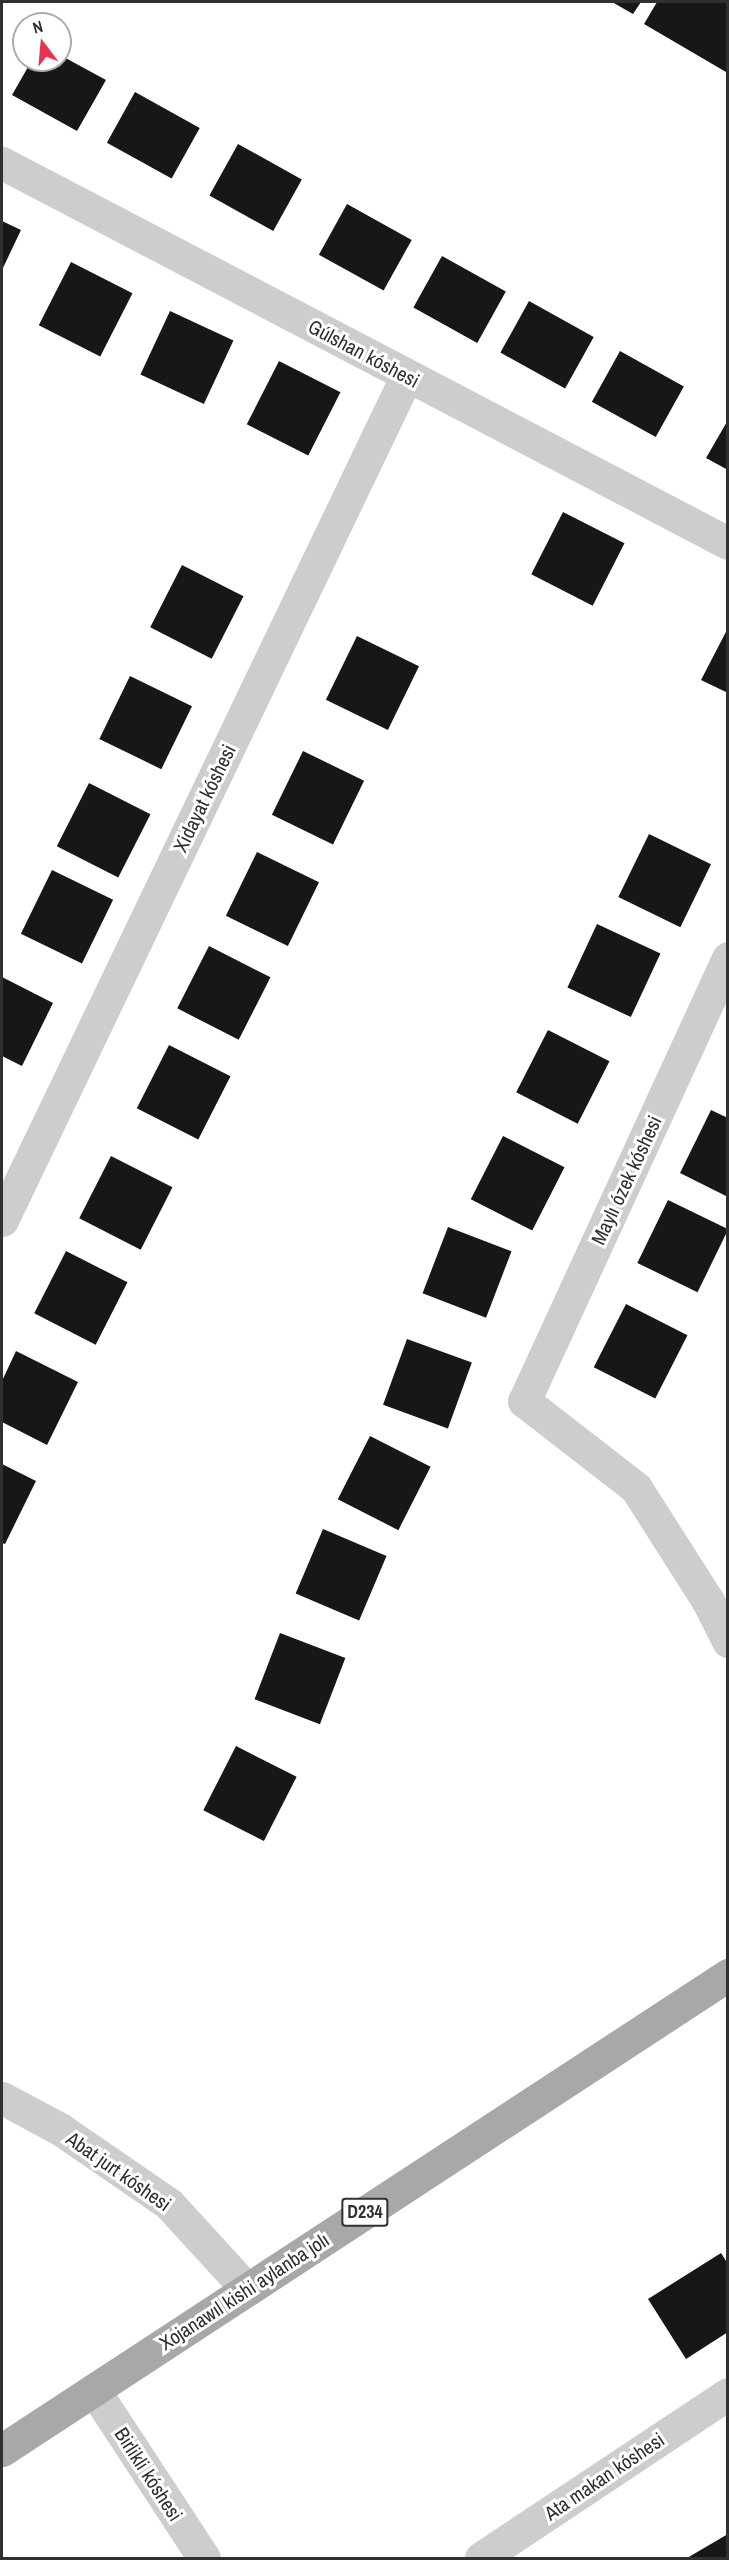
<!DOCTYPE html>
<html>
<head>
<meta charset="utf-8">
<style>
	body { margin:0 }
	#map { position:relative; width:729px; height:2560px; overflow:hidden; background:#fff; font-family:"Archivo Narrow",sans-serif }
	div>[style] { position:absolute }
	.building>* { inset:0; background:#171717; transform-origin:0 0 }
	.street>* { height:33px; margin:-16.5px; padding:0 16.5px; transform-origin:16.5px; border-radius:16.5px; background:#cdcdcd }
	.primary>* { height:33px; margin:-16.5px; padding:0 16.5px; transform-origin:16.5px; border-radius:16.5px; background:#a8a8a8 }
	span { translate:-50% -50%; white-space:nowrap; text-align:center; line-height:1.15; -webkit-text-stroke:6px #fff; paint-order:stroke }
	.shield-label span { padding:2px 4px; background:#fff; border:2px solid; border-radius:4px; -webkit-text-stroke-width:0 }
	.shield-label { font-size:18px; color:#303030; font-weight:700 }
	.street-label { font-size:20px; color:#303030 }
	.frame { position:absolute; inset:0; border:3px solid #303030; pointer-events:none }
	.north { position:absolute; left:12px; top:12px; width:60px; height:60px; box-sizing:border-box; background:#fff; border:2px solid #acacac; border-radius:50%; rotate:344deg; font-size:16px; font-weight:700; line-height:24px; text-align:center; color:#303030 }
	.north::after { content:''; display:block; margin:auto; width:21px; height:27px; background:#e53451; clip-path:polygon(50% 0,100% 100%,50% 72%,0 100%) }
</style>
</head>
<body>
<div id="map">
	<div class="building">
		<div style="clip-path:polygon(612px 2px,641px 2px,633px 14px)"></div>
		<div style="clip-path:polygon(657px 2px,728px 2px,726px 72px,644px 24px)"></div>
		<div style="clip-path:polygon(60px 55px,106px 80px,77px 131px,12px 95px,32px 60px,60px 60px)"></div>
		<div style="left:135px;top:92px;width:74px;height:58px;rotate:29deg"></div>
		<div style="left:238px;top:144px;width:73px;height:59px;rotate:29deg"></div>
		<div style="left:347px;top:204px;width:74px;height:58px;rotate:29deg"></div>
		<div style="clip-path:polygon(2px 221px,21px 230px,2px 270px)"></div>
		<div style="left:442px;top:256px;width:73px;height:59px;rotate:29deg"></div>
		<div style="left:71px;top:262px;width:69px;height:71px;rotate:27deg"></div>
		<div style="left:529px;top:301px;width:74px;height:59px;rotate:29deg"></div>
		<div style="left:170px;top:311px;width:70px;height:70px;rotate:25deg"></div>
		<div style="left:620px;top:351px;width:73px;height:58px;rotate:29deg"></div>
		<div style="left:279px;top:361px;width:69px;height:71px;rotate:27deg"></div>
		<div style="clip-path:polygon(728px 420px,728px 470px,706px 458px)"></div>
		<div style="left:563px;top:512px;width:69px;height:70px;rotate:27deg"></div>
		<div style="left:182px;top:565px;width:69px;height:70px;rotate:27deg"></div>
		<div style="clip-path:polygon(728px 628px,728px 693px,701px 680px)"></div>
		<div style="left:357px;top:636px;width:69px;height:71px;rotate:26deg"></div>
		<div style="left:130px;top:676px;width:69px;height:70px;rotate:26deg"></div>
		<div style="left:303px;top:751px;width:68px;height:71px;rotate:26deg"></div>
		<div style="left:89px;top:783px;width:69px;height:71px;rotate:27deg"></div>
		<div style="left:649px;top:834px;width:69px;height:70px;rotate:26deg"></div>
		<div style="left:257px;top:852px;width:69px;height:71px;rotate:26deg"></div>
		<div style="left:52px;top:870px;width:68px;height:71px;rotate:26deg"></div>
		<div style="left:597px;top:924px;width:70px;height:70px;rotate:25deg"></div>
		<div style="left:209px;top:946px;width:69px;height:70px;rotate:27deg"></div>
		<div style="clip-path:polygon(2px 977px,53px 1003px,22px 1066px,2px 1056px)"></div>
		<div style="left:548px;top:1030px;width:69px;height:70px;rotate:27deg"></div>
		<div style="left:169px;top:1045px;width:69px;height:71px;rotate:27deg"></div>
		<div style="clip-path:polygon(711px 1110px,728px 1118px,728px 1197px,680px 1173px)"></div>
		<div style="left:503px;top:1136px;width:69px;height:71px;rotate:27deg"></div>
		<div style="left:111px;top:1156px;width:69px;height:70px;rotate:27deg"></div>
		<div style="left:668px;top:1200px;width:67px;height:70px;rotate:26deg"></div>
		<div style="left:448px;top:1227px;width:68px;height:71px;rotate:21deg"></div>
		<div style="left:66px;top:1251px;width:69px;height:70px;rotate:27deg"></div>
		<div style="left:626px;top:1304px;width:69px;height:71px;rotate:27deg"></div>
		<div style="left:407px;top:1339px;width:69px;height:70px;rotate:20deg"></div>
		<div style="clip-path:polygon(16px 1351px,78px 1382px,47px 1445px,2px 1422px,2px 1381px)"></div>
		<div style="left:370px;top:1436px;width:68px;height:71px;rotate:27deg"></div>
		<div style="clip-path:polygon(2px 1464px,36px 1481px,5px 1544px,2px 1543px)"></div>
		<div style="left:323px;top:1529px;width:69px;height:70px;rotate:23deg"></div>
		<div style="left:280px;top:1633px;width:70px;height:71px;rotate:21deg"></div>
		<div style="left:236px;top:1746px;width:68px;height:72px;rotate:27deg"></div>
		<div style="clip-path:polygon(721px 2253px,728px 2264px,728px 2332px,686px 2359px,648px 2299px)"></div>
		<div style="clip-path:polygon(728px 2534px,728px 2558px,687px 2558px)"></div>
	</div>
	<div class="street">
		<div style="left:2px;top:163px;width:819px;rotate:27.63deg"></div>
		<div style="left:728px;top:958px;width:488px;rotate:114.7deg"></div>
		<div style="left:524px;top:1401px;width:142px;rotate:37.8deg"></div>
		<div style="left:636px;top:1488px;width:134px;rotate:57.5deg"></div>
		<div style="left:708px;top:1601px;width:45px;rotate:63.4deg"></div>
		<div style="left:2px;top:1220px;width:937px;rotate:-64.39deg"></div>
		<div style="left:2px;top:2098px;width:66px;rotate:28.1deg"></div>
		<div style="left:60px;top:2129px;width:132px;rotate:34.5deg"></div>
		<div style="left:169px;top:2204px;width:115px;rotate:47.5deg"></div>
		<div style="left:94px;top:2390px;width:201px;rotate:56.8deg"></div>
		<div style="left:481px;top:2558px;width:296px;rotate:-33.6deg"></div>
	</div>
	<div class="primary">
		<div style="left:2px;top:2450px;width:868px;rotate:-33.2deg"></div>
	</div>
	<div class="shield-label">
		<span style="left:365px;top:2212px">D234</span>
	</div>
	<div class="street-label">
		<span style="left:364px;top:353px;rotate:28deg">Gúlshan kóshesi</span>
		<span style="left:204px;top:798px;rotate:-64deg">Xidayat kóshesi</span>
		<span style="left:626px;top:1180px;rotate:-65deg">Maylı ózek kóshesi</span>
		<span style="left:119px;top:2171px;rotate:35deg">Abat jurt kóshesi</span>
		<span style="left:244px;top:2291px;rotate:-33deg">Xojanawıl kishi aylanba jolı</span>
		<span style="left:149px;top:2474px;rotate:57deg">Birlikli kóshesi</span>
		<span style="left:604px;top:2476px;rotate:-34deg">Ata makan kóshesi</span>
	</div>
	<div class="frame"></div>
	<div class="north">N</div>
</div>
</body>
</html>
